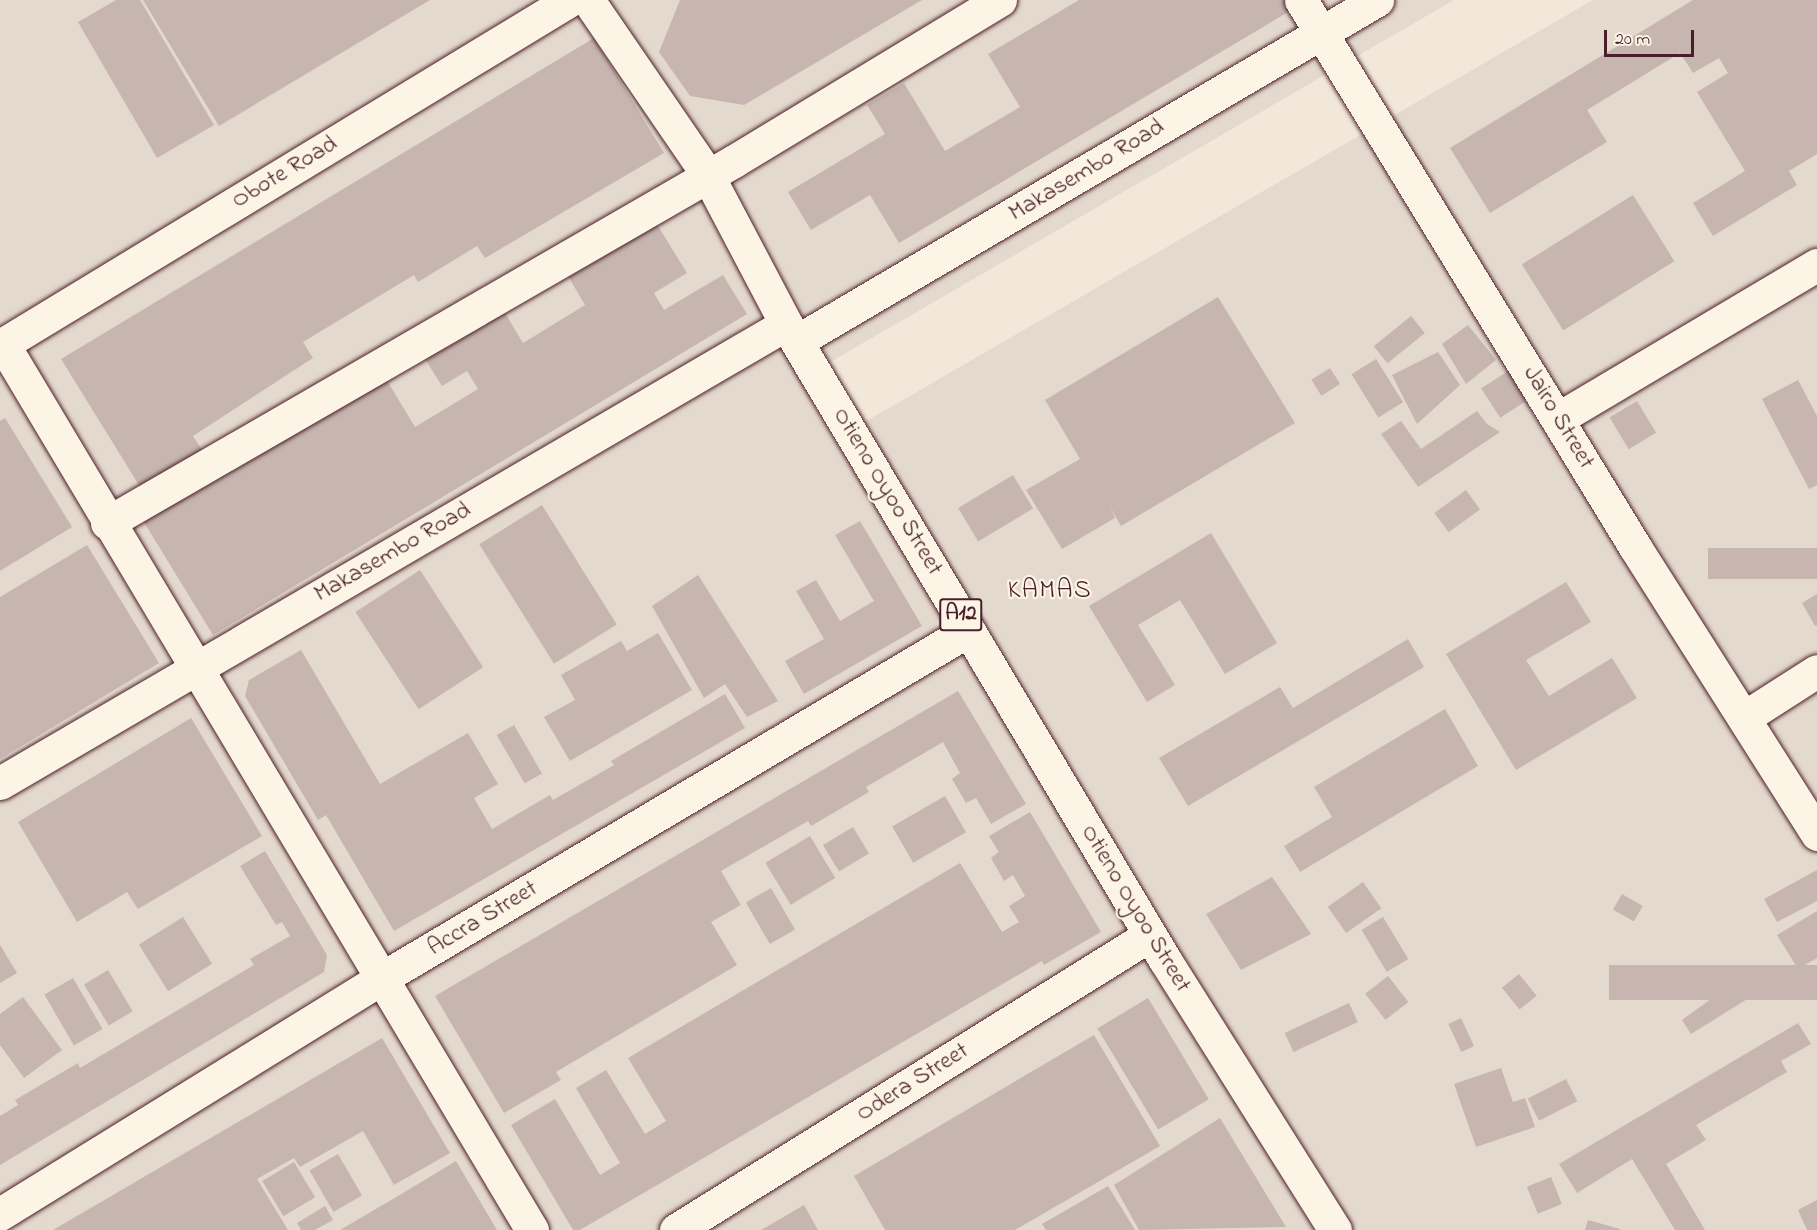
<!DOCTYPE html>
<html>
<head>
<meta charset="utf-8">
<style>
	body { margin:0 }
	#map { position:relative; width:1817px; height:1230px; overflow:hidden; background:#f1e8da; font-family:"Indie Flower",sans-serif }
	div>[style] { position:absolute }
	.built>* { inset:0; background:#e4d9cd }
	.building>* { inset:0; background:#c7b6af; transform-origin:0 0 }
	.roads { filter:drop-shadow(0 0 2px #4a1f2b) drop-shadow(0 0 2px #4a1f2b) }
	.minor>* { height:33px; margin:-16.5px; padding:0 16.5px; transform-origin:16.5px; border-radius:16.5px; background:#fcf5e5 }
	.major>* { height:33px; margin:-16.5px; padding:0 16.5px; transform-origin:16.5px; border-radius:16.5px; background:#fcf5e5 }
	.highway>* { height:33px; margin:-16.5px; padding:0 16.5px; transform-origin:16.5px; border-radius:16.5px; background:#fcf5e5 }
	span { translate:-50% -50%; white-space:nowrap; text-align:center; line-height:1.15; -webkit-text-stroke:4.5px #fcf5e5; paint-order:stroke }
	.shield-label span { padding:2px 4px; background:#fcf5e5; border:2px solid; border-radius:4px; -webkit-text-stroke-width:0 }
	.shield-label { font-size:22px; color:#4a1f2b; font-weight:700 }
	.street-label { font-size:24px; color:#4a1f2b }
	.neighbourhood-label { font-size:26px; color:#4a1f2b; letter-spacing:1.5px }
	.scale { position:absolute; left:1604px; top:30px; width:90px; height:27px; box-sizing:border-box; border:3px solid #4a1f2b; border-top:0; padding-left:8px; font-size:18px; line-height:21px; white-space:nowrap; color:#4a1f2b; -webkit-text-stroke:4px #fcf5e5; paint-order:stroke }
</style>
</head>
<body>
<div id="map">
	<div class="built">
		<div style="clip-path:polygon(0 0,1454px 0,815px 371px,851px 430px,1593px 0,1817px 0,1817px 1230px,0 1230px)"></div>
	</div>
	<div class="building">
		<div style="clip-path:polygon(116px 0,140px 0,214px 125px,157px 158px,78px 22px)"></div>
		<div style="clip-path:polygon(143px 0,430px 0,219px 126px)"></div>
		<div style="clip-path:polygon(680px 0,922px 0,744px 105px,690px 96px,659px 52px)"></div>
		<div style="clip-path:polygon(1079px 0,1290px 0,1295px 8px,899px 243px,870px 195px,811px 230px,788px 192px,885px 134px,867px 105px,904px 83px,945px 151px,1020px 107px,988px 54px)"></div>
		<div style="clip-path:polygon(1693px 0,1817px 0,1817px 154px,1789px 171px,1797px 185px,1713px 236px,1693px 203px,1745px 171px,1697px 92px,1728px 73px,1719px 58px,1693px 73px,1680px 53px,1587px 110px,1607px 142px,1490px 213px,1450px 148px)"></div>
		<div style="clip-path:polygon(594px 38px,664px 153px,485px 258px,477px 246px,418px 282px,414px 275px,303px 342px,313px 358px,193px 436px,204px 453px,142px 490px,61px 359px)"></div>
		<div style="left:1633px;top:195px;width:78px;height:131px;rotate:58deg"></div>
		<div style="clip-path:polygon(653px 218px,687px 273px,654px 293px,664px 310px,723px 275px,747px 314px,213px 635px,142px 519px,383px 374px,415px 427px,478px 389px,467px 371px,442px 386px,420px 351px,499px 303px,523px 343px,585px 305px,565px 271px)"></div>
		<div style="clip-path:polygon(1218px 297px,1295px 423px,1121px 526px,1110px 507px,1115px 518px,1062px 549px,1026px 490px,1080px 459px,1045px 400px)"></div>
		<div style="left:1411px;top:316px;width:22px;height:48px;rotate:51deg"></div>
		<div style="clip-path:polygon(1468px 325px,1496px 360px,1466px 384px,1442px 344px)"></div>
		<div style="clip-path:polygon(1438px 352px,1460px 385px,1417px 424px,1392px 375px)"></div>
		<div style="left:1376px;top:359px;width:51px;height:29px;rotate:58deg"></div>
		<div style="left:1330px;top:368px;width:19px;height:22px;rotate:58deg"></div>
		<div style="left:1508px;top:371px;width:35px;height:32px;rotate:57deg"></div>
		<div style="clip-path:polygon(1798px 380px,1817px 416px,1817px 485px,1809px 489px,1762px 399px)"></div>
		<div style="left:1637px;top:401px;width:37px;height:32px;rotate:59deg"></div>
		<div style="clip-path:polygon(1477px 411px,1487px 424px,1500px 432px,1418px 487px,1381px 434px,1401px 421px,1421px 449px)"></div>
		<div style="clip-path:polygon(5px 418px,72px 527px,0 571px,0 421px)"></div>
		<div style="left:1013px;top:475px;width:39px;height:64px;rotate:59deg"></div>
		<div style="left:1466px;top:490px;width:24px;height:39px;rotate:54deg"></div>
		<div style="left:542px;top:505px;width:141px;height:74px;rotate:58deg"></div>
		<div style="clip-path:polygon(860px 521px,922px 626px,804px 694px,785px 661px,824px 639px,796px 591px,816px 580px,840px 621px,874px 601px,835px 535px)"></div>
		<div style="clip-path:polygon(1211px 533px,1277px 643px,1225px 674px,1180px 600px,1138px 625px,1175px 685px,1147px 702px,1089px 606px)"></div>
		<div style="clip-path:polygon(87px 545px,159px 663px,0 759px,0 597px)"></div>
		<div style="left:1817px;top:548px;width:31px;height:109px;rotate:90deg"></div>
		<div style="left:420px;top:570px;width:116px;height:77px;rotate:57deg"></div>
		<div style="clip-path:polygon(698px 575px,778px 701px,747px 717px,725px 684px,704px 698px,652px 606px)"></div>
		<div style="clip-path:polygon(1566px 582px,1591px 622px,1526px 660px,1549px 696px,1612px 658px,1637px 698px,1516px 770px,1446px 654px)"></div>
		<div style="clip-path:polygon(1817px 594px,1817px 625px,1815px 626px,1802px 603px)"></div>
		<div style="clip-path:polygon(658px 633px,692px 690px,570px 761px,544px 717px,575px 700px,561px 675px,621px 641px,627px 651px)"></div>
		<div style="clip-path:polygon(1408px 639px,1424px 667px,1188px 806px,1159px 758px,1280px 687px,1293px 708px)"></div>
		<div style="clip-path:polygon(301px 650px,380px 784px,468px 733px,498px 784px,474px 798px,492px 829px,550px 795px,553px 800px,614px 765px,611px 761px,725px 694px,745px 728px,394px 931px,326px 815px,318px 820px,245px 696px,249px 680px)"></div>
		<div style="clip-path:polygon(958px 691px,1026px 804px,991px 824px,976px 798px,966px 803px,952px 779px,960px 773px,943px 742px,866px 787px,869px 792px,811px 826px,808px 821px,721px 871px,741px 905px,711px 922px,737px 965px,556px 1072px,561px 1080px,504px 1113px,435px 996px)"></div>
		<div style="clip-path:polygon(1445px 709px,1478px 766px,1300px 872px,1284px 846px,1332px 817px,1314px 787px)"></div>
		<div style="clip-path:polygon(191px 718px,262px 836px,138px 909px,127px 892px,77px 922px,18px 822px)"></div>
		<div style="left:514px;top:725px;width:56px;height:20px;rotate:60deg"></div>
		<div style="left:945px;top:796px;width:42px;height:61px;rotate:60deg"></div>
		<div style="clip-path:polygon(1030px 812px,1101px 932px,1044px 965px,1042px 961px,580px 1230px,573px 1230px,511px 1125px,555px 1099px,600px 1175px,620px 1163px,576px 1088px,606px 1070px,645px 1134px,666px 1121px,628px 1058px,960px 863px,1002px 932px,1019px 922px,1009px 906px,1025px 896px,1013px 875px,1004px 881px,991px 858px,999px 852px,989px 836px)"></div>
		<div style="left:853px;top:827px;width:31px;height:35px;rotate:59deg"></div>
		<div style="left:810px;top:836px;width:49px;height:52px;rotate:59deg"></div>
		<div style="clip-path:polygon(265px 851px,327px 955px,324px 972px,0 1165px,0 1116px,18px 1105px,15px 1100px,78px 1063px,80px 1068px,254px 965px,250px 959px,290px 936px,282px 922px,276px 925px,240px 866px)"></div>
		<div style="clip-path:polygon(1817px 870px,1817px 901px,1777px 922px,1764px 899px)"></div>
		<div style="clip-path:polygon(1272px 877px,1311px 934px,1241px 970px,1206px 914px)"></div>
		<div style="left:1363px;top:882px;width:32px;height:43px;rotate:55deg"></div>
		<div style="left:771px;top:888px;width:48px;height:29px;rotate:60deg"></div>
		<div style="left:1622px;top:894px;width:24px;height:18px;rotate:30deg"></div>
		<div style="clip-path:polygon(1817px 911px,1817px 958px,1798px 969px,1777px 935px)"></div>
		<div style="left:183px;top:917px;width:55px;height:52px;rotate:58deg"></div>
		<div style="left:1383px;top:917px;width:49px;height:25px;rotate:59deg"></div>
		<div style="clip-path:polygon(0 945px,17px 973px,0 983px)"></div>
		<div style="left:1817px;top:965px;width:35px;height:208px;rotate:90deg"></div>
		<div style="left:108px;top:970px;width:48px;height:28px;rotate:59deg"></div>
		<div style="left:1519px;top:974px;width:28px;height:22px;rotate:51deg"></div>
		<div style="clip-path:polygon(1744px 975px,1757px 993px,1691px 1034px,1682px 1020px)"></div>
		<div style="left:1388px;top:976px;width:33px;height:29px;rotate:52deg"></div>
		<div style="left:73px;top:978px;width:59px;height:33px;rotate:60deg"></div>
		<div style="clip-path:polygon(23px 997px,62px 1050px,24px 1078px,0 1045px,0 1014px)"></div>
		<div style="left:1148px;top:998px;width:118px;height:59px;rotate:59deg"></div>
		<div style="left:1349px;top:1003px;width:21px;height:71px;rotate:65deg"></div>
		<div style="left:1461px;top:1018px;width:31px;height:14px;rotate:65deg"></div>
		<div style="clip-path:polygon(1798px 1023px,1811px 1044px,1781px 1061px,1787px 1072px,1696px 1125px,1706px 1140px,1666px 1164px,1705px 1230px,1675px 1230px,1632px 1159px,1577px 1193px,1559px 1164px)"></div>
		<div style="clip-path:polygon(1094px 1035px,1160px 1146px,1015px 1230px,885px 1230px,854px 1176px)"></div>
		<div style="clip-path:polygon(382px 1038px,450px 1153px,394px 1185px,363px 1131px,300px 1167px,294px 1158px,257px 1179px,288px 1230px,53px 1230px)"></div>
		<div style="clip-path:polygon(1501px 1068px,1513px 1102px,1525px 1098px,1535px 1127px,1476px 1147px,1454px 1084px)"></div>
		<div style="left:1566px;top:1079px;width:25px;height:43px;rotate:63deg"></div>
		<div style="clip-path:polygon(1220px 1118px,1286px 1227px,1139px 1230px,1114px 1185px)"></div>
		<div style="left:338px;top:1154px;width:48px;height:33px;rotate:60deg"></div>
		<div style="clip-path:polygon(456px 1161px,497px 1230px,340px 1230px,398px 1196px)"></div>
		<div style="left:294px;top:1162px;width:41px;height:37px;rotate:59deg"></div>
		<div style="left:1551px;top:1177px;width:29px;height:26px;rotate:68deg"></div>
		<div style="clip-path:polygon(1108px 1186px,1135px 1230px,1046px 1230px,1042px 1224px)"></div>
		<div style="clip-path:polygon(1817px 1200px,1817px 1230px,1807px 1230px,1798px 1210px)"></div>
		<div style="clip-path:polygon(804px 1205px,818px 1230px,761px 1230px)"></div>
		<div style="clip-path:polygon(325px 1206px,333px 1220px,315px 1230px,301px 1230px,297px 1223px)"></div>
		<div style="clip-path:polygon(1588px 1220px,1620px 1229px,1620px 1230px,1585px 1230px)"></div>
	</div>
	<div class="roads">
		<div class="minor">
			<div style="left:1301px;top:0;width:641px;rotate:58.59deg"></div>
			<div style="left:1635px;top:547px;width:340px;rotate:57.6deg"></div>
			<div style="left:797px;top:341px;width:673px;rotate:-30.45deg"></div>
			<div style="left:3px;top:344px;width:1032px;rotate:59.16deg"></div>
			<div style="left:1559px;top:418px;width:300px;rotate:-30.7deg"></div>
			<div style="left:107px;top:523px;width:724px;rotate:-30deg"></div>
			<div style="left:734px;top:161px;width:311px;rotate:-31.2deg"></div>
			<div style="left:1745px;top:717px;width:85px;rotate:-32.6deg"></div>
			<div style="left:0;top:783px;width:910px;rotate:-30.28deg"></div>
			<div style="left:0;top:1214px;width:449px;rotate:-31.7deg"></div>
			<div style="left:382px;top:978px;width:682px;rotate:-30.66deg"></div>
			<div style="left:676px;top:1230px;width:558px;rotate:-31.9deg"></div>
		</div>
		<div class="major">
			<div style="left:0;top:346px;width:667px;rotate:-31.26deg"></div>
		</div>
		<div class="highway">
			<div style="left:588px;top:0;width:211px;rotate:55.6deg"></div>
			<div style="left:707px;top:174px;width:170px;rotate:62.2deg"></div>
			<div style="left:786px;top:324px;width:740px;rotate:59.21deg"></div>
			<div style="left:1165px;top:960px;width:319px;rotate:57.8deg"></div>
		</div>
	</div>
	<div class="shield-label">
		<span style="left:961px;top:615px">A12</span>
	</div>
	<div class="street-label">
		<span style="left:1087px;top:171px;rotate:-31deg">Makasembo Road</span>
		<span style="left:285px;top:173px;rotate:-31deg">Obote Road</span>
		<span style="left:1558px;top:418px;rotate:59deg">Jairo Street</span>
		<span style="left:887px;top:492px;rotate:59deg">Otieno Oyoo Street</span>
		<span style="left:393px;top:553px;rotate:-30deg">Makasembo Road</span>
		<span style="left:1135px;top:909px;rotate:59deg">Otieno Oyoo Street</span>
		<span style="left:483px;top:919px;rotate:-31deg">Accra Street</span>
		<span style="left:913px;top:1083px;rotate:-32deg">Odera Street</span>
	</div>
	<div class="neighbourhood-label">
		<span style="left:1050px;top:592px">KAMAS</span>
	</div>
	<div class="scale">20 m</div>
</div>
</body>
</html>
